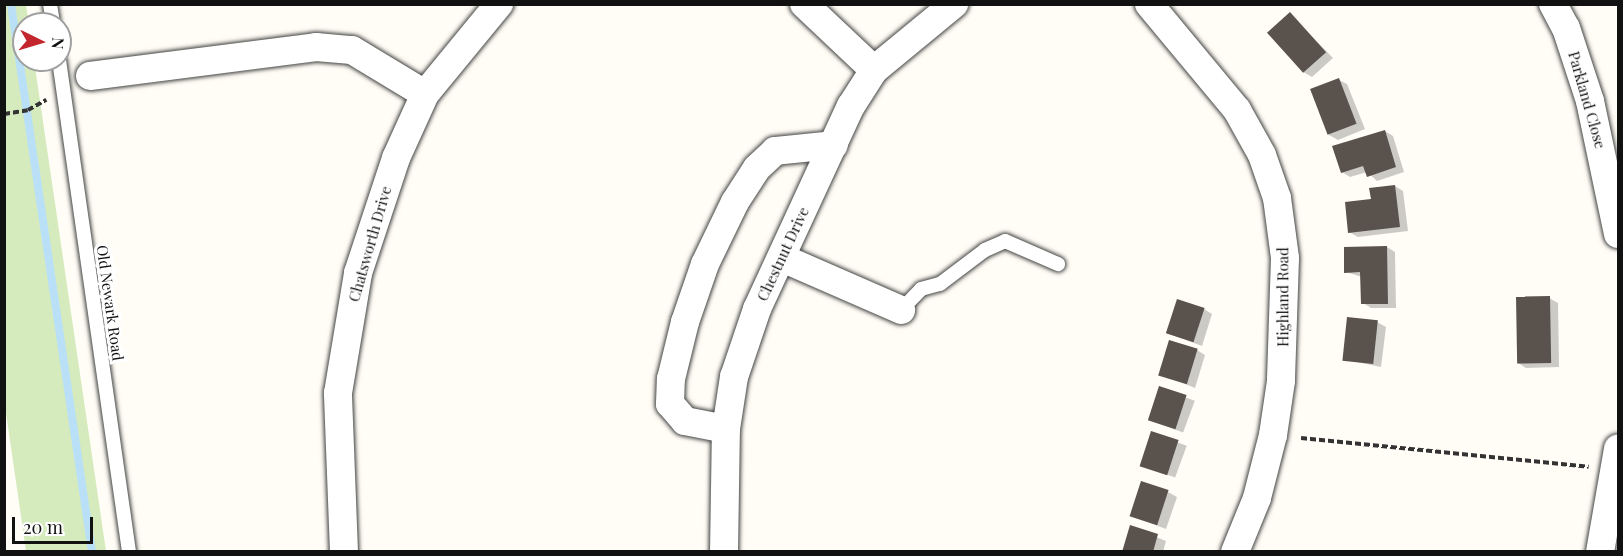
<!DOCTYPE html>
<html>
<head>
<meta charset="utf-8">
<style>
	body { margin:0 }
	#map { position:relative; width:1623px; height:556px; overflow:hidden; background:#fffdf5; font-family:"Playfair Display",serif }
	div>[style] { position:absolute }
	.green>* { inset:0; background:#d5ebbd }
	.shadow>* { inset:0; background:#0003; transform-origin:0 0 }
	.stream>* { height:8px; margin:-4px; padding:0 4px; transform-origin:4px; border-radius:4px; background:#b9e0f7 }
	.building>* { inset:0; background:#5a524d; transform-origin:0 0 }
	.path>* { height:4px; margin-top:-2px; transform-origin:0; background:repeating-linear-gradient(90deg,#333 0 6px,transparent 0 9px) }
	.roads { filter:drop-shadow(0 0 2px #444) drop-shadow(0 0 2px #444) }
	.service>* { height:14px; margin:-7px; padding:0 7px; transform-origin:7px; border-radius:7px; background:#fff }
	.minor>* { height:28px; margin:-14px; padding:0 14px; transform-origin:14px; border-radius:14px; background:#fff }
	span { translate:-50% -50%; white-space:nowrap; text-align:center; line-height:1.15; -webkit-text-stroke:6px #fff; paint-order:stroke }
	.street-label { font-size:15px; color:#111 }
	.frame { position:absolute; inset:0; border:6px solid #111; pointer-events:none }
	.north { position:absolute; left:12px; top:12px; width:60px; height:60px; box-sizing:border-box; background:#fff; border:2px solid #a0a0a0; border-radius:50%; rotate:95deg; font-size:16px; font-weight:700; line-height:24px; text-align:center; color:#111 }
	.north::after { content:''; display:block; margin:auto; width:21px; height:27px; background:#c4262e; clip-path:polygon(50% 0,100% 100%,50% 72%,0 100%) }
	.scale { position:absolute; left:12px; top:517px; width:81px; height:27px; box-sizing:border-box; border:3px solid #111; border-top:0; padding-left:8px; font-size:18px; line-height:21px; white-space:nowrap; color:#111; -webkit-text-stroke:4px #fff; paint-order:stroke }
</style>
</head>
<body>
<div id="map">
	<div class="green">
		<div style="clip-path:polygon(4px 5px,26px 5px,29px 24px,24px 24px,24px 60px,34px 60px,106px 551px,26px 551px,4px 399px)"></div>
	</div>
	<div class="shadow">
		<div style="clip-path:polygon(1290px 14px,1333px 58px,1312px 77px,1303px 72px)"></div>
		<div style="clip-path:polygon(1339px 80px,1347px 84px,1365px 129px,1338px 140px,1329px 135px)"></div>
		<div style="clip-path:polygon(1385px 131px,1393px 136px,1404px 172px,1377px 181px,1367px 172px,1350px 177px,1342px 172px)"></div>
		<div style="clip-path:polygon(1395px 186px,1403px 191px,1408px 231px,1358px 237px,1349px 232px,1373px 200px)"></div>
		<div style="clip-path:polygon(1387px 247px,1395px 252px,1396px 308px,1371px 308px,1363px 303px,1362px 277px,1346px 272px)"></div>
		<div style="clip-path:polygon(1549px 298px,1558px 303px,1559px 367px,1526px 368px,1518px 363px)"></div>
		<div style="clip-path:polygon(1204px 309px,1212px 314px,1202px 346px,1167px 333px)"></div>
		<div style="clip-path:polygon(1377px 322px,1386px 327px,1381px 367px,1347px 360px)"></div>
		<div style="clip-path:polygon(1197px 350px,1205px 355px,1195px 388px,1160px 374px)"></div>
		<div style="left:1160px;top:388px;width:37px;height:34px;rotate:20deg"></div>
		<div style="left:1152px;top:433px;width:37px;height:34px;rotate:20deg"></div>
		<div style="clip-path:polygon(1168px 492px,1177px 497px,1166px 529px,1131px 516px)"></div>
		<div style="clip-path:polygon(1131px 527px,1166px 541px,1163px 552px,1123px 552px)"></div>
	</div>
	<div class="stream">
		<div style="left:11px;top:4px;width:554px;rotate:81.59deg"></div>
	</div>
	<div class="building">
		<div style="left:1290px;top:12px;width:54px;height:31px;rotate:48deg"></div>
		<div style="left:1339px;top:78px;width:49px;height:31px;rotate:69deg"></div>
		<div style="clip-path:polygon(1385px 130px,1396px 167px,1367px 177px,1363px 166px,1341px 173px,1332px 146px)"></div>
		<div style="clip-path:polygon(1395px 185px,1400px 227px,1348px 233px,1345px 202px,1371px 199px,1369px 188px)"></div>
		<div style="clip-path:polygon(1387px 246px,1388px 304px,1361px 304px,1360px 272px,1344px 273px,1344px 247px)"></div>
		<div style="left:1550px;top:296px;width:67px;height:34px;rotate:89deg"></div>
		<div style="left:1177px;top:299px;width:29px;height:36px;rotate:18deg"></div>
		<div style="left:1347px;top:317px;width:31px;height:44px;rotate:6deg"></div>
		<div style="left:1169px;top:340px;width:30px;height:37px;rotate:17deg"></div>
		<div style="left:1159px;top:386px;width:29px;height:36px;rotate:18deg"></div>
		<div style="left:1151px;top:431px;width:29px;height:37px;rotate:18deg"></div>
		<div style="left:1141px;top:481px;width:29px;height:37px;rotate:18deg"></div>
		<div style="clip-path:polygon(1130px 525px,1158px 534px,1153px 552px,1122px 552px)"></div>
	</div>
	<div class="path">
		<div style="left:4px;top:114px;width:24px;rotate:-9deg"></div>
		<div style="left:28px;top:110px;width:21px;rotate:-29deg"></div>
		<div style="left:1301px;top:438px;width:289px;rotate:5.7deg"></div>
	</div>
	<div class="roads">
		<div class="service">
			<div style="left:50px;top:4px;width:20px;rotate:81deg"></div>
			<div style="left:59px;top:60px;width:497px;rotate:81.9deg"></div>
			<div style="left:901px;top:310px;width:29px;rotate:-46deg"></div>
			<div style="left:921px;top:289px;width:20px;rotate:-15deg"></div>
			<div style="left:940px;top:284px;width:56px;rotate:-37.1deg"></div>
			<div style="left:985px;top:250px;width:22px;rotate:-24deg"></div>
			<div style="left:1005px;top:241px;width:58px;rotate:23.5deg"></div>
		</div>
		<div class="minor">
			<div style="left:804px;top:4px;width:96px;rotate:43.3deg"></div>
			<div style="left:1149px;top:4px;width:138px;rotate:50.3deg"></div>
			<div style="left:1237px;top:110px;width:51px;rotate:60.9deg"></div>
			<div style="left:1262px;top:155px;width:46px;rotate:70.8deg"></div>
			<div style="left:1277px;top:198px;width:61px;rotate:82.4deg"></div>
			<div style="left:1285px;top:258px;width:123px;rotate:91.9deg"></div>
			<div style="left:1281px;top:381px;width:55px;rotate:98.4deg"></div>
			<div style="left:1273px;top:435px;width:65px;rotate:104.3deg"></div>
			<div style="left:1257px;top:498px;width:58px;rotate:112.2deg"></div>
			<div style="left:1553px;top:4px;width:27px;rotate:62deg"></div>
			<div style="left:1566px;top:28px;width:77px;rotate:71.8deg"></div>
			<div style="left:1590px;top:101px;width:136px;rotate:78.1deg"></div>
			<div style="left:90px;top:76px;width:228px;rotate:-7.3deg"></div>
			<div style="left:316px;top:47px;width:36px;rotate:5deg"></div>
			<div style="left:352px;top:50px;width:85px;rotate:31.1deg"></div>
			<div style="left:782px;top:258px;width:130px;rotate:23.6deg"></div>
			<div style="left:726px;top:429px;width:42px;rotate:-169deg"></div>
			<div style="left:685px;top:421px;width:23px;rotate:-131deg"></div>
			<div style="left:670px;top:404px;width:25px;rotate:-88deg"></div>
			<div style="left:671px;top:379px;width:59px;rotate:-76.2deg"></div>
			<div style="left:685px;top:322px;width:61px;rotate:-71deg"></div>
			<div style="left:705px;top:264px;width:69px;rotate:-64.2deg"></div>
			<div style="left:735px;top:202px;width:40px;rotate:-57.1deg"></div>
			<div style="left:757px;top:168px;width:25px;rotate:-43deg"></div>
			<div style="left:775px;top:151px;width:59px;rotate:-5.8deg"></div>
			<div style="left:344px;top:552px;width:159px;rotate:-92.2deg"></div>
			<div style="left:338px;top:393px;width:122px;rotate:-80.5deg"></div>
			<div style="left:358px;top:273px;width:121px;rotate:-71.7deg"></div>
			<div style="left:396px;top:158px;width:70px;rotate:-65.6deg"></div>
			<div style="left:425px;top:94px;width:117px;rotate:-50.6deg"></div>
			<div style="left:724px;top:552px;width:123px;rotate:-89.1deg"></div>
			<div style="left:726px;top:429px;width:53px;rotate:-81.3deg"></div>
			<div style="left:734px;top:377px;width:72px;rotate:-71.3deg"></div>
			<div style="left:757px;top:309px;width:224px;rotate:-65.2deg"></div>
			<div style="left:851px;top:106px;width:43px;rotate:-57.4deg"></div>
			<div style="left:874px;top:70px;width:104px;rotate:-39.5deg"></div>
			<div style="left:1600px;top:552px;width:105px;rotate:-80.1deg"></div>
		</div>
	</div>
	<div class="street-label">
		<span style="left:1587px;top:100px;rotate:74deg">Parkland Close</span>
		<span style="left:370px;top:244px;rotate:-74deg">Chatsworth Drive</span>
		<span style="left:783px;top:254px;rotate:-65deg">Chestnut Drive</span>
		<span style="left:1283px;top:297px;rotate:-90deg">Highland Road</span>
		<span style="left:110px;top:303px;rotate:82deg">Old Newark Road</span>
	</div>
	<div class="frame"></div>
	<div class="north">N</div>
	<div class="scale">20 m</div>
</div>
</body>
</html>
